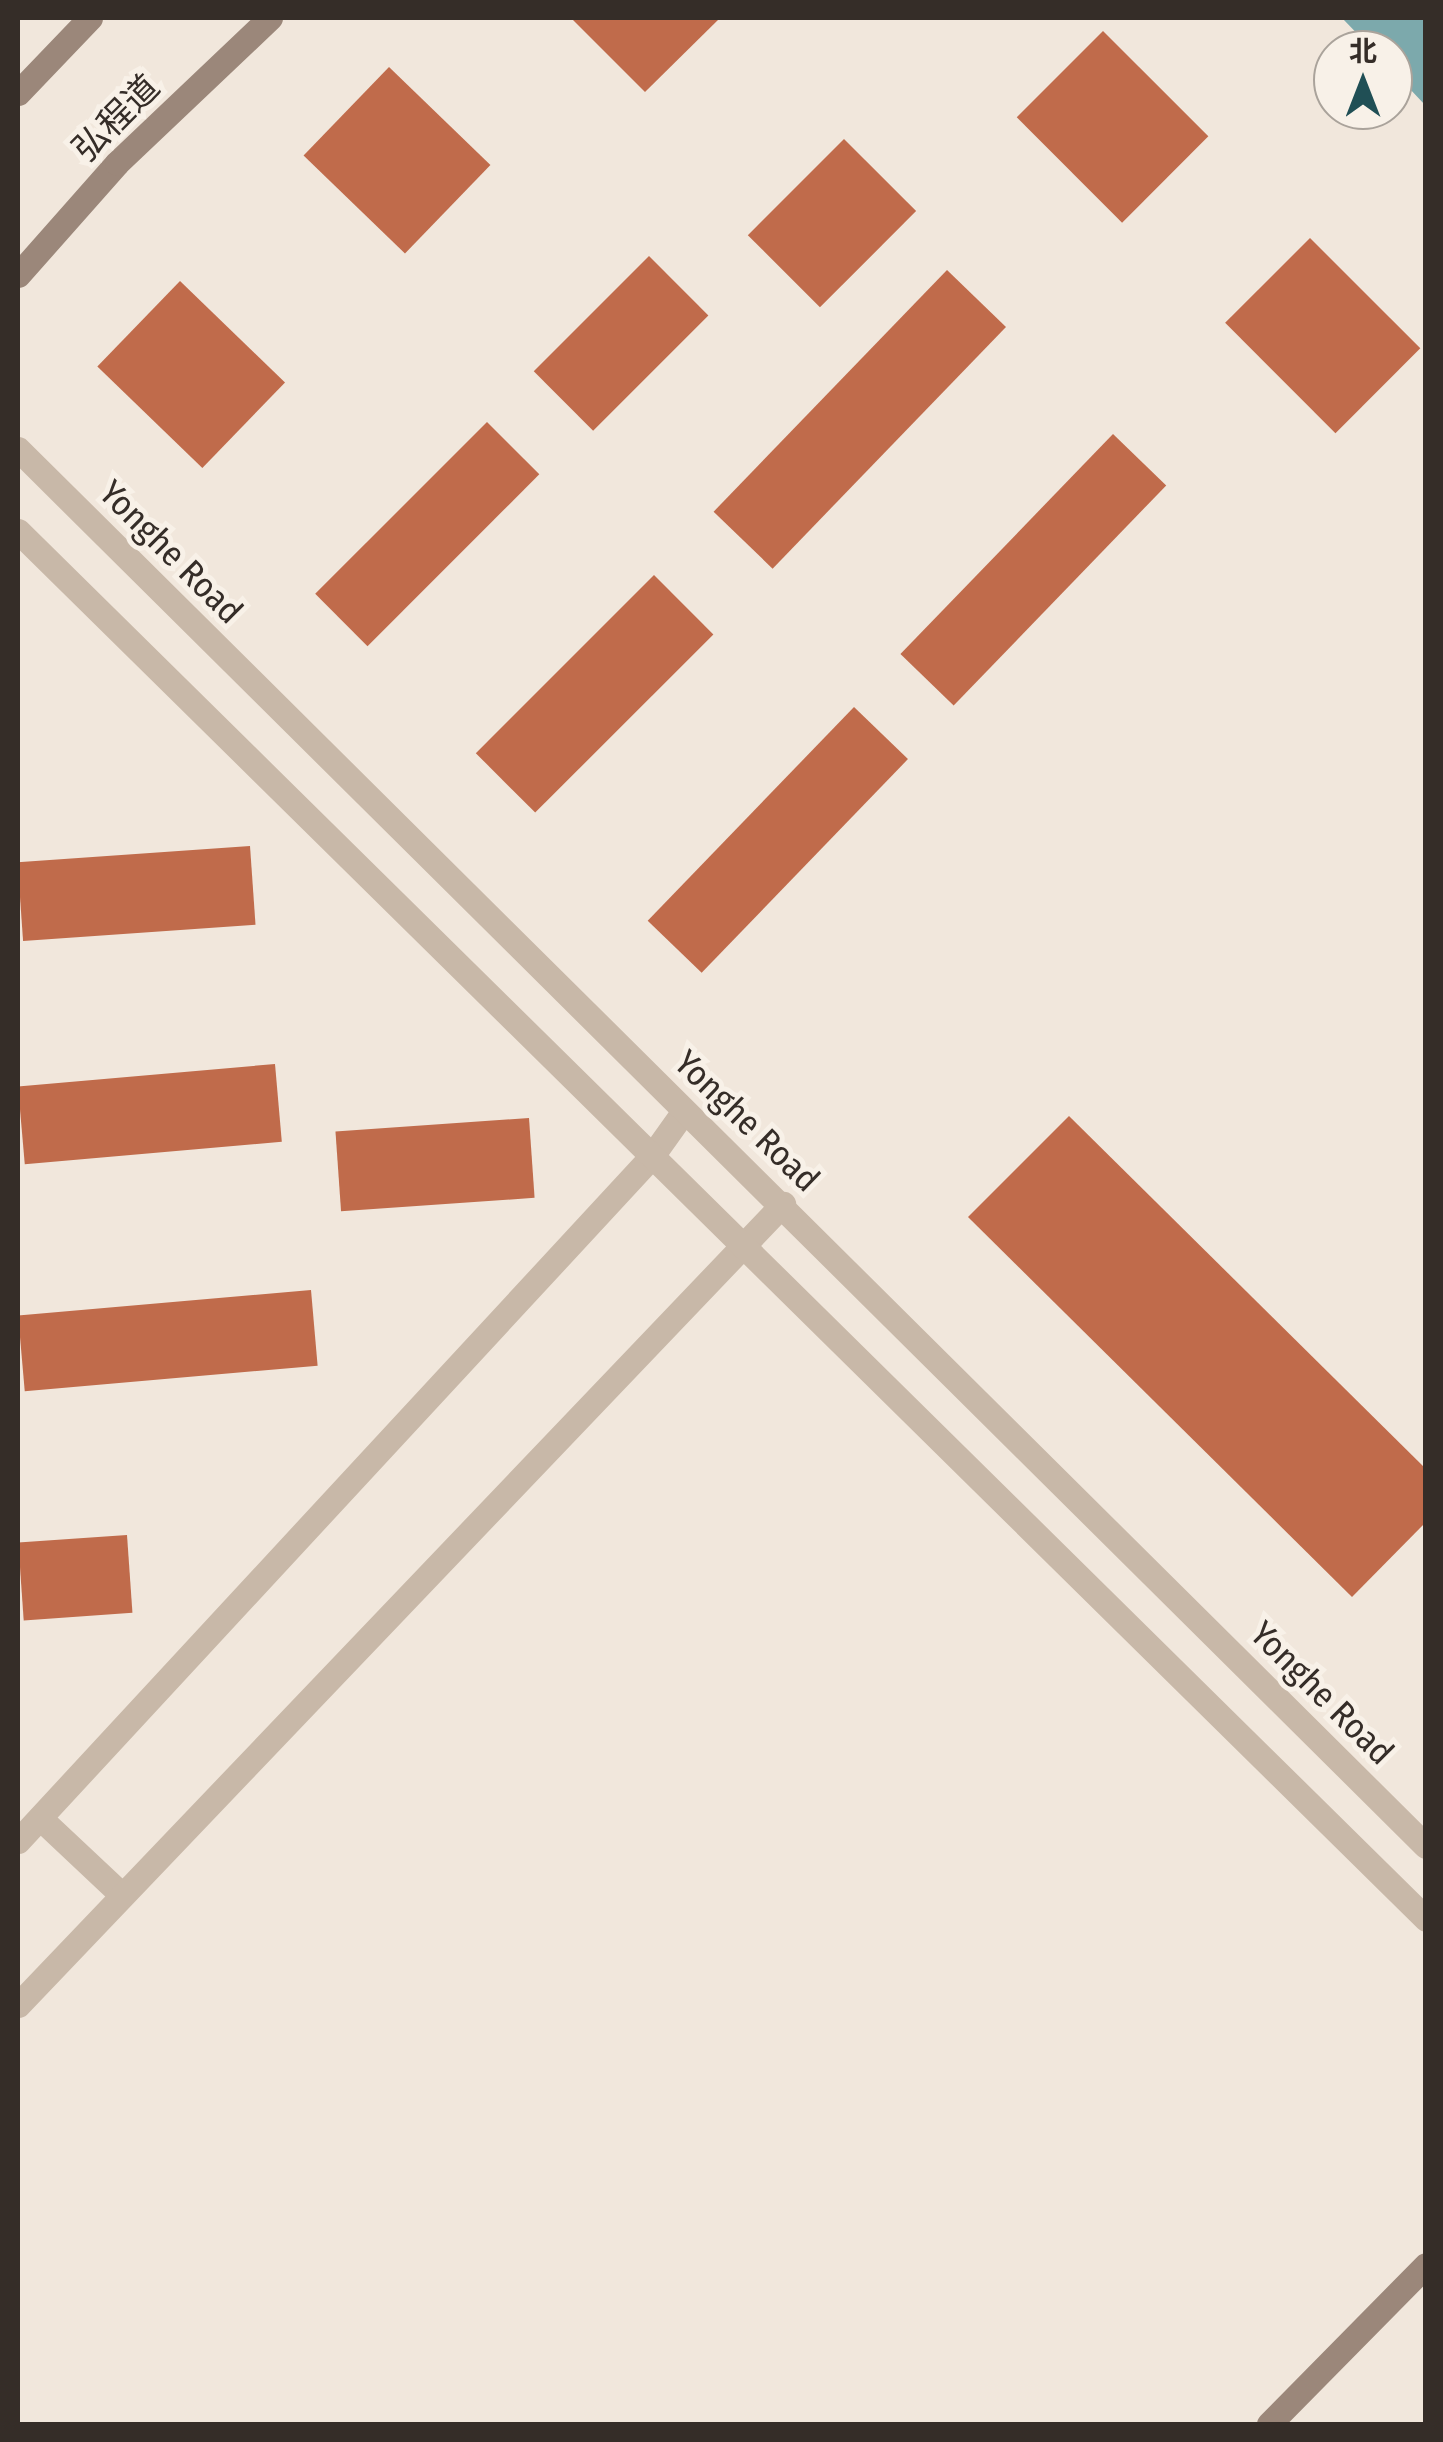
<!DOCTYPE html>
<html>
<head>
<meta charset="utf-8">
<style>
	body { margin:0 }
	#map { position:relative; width:1443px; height:2442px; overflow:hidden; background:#f1e7dc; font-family:"Fira Sans Condensed","Noto Sans SC",sans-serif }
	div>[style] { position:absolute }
	.water>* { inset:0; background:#7ca9ac }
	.building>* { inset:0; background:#c06b4b; transform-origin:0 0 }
	.minor>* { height:25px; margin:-12.5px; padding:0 12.5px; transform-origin:12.5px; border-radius:12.5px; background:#c8b8a8 }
	.tertiary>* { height:25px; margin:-12.5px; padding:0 12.5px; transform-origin:12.5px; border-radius:12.5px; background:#c8b8a8 }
	.secondary>* { height:25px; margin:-12.5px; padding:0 12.5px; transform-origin:12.5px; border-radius:12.5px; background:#9b877a }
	span { translate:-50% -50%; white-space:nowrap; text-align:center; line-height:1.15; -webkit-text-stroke:10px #f8f1e8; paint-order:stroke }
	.street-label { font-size:35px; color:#352d28 }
	.frame { position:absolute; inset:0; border:20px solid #352d28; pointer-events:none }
	.north { position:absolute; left:1313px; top:30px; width:100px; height:100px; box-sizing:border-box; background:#f8f1e8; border:2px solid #aaa39b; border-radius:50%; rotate:0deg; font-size:28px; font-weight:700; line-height:40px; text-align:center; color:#352d28 }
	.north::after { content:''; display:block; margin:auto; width:35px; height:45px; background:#204f55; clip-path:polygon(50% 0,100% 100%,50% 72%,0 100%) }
</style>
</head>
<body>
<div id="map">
	<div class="water">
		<div style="clip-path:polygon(1342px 18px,1425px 18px,1425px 105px,1393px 71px,1393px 50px,1373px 50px)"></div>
	</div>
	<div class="building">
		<div style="clip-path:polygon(571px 18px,720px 18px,645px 92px)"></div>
		<div style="left:1103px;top:31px;width:149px;height:122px;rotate:45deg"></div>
		<div style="left:389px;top:67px;width:141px;height:123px;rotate:44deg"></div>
		<div style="left:844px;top:139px;width:102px;height:136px;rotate:45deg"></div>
		<div style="left:1310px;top:238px;width:156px;height:120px;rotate:45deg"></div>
		<div style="left:649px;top:256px;width:84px;height:163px;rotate:45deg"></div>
		<div style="left:947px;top:270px;width:82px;height:336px;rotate:44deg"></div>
		<div style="left:180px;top:281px;width:146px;height:119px;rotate:44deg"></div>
		<div style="left:487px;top:422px;width:74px;height:243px;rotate:45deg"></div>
		<div style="left:1113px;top:434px;width:74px;height:306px;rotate:44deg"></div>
		<div style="left:654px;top:575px;width:84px;height:252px;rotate:45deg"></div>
		<div style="left:854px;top:707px;width:75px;height:297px;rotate:44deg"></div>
		<div style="left:250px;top:846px;width:79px;height:233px;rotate:86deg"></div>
		<div style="left:275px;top:1064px;width:78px;height:258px;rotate:85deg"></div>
		<div style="clip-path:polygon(1069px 1116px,1426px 1469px,1426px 1522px,1352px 1597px,968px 1217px)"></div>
		<div style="left:529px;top:1118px;width:80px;height:194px;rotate:86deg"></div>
		<div style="left:311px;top:1290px;width:76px;height:294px;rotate:85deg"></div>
		<div style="left:127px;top:1535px;width:78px;height:109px;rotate:86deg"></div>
	</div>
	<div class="minor">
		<div style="left:40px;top:1818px;width:110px;rotate:43.2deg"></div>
		<div style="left:18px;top:1841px;width:933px;rotate:-47.21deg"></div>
		<div style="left:652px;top:1156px;width:55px;rotate:-54.6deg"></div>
		<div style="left:18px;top:2005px;width:1108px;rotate:-46.32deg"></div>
	</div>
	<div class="tertiary">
		<div style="left:18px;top:449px;width:1983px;rotate:44.78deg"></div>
		<div style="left:18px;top:531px;width:1977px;rotate:44.59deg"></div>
	</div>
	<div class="secondary">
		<div style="left:18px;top:93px;width:104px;rotate:-46.2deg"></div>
		<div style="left:18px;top:275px;width:149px;rotate:-48.5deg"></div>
		<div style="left:117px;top:163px;width:211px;rotate:-43.5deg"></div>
		<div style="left:1269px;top:2424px;width:223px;rotate:-45.4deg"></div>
	</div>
	<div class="street-label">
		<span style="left:116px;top:118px;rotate:-45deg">弘程道</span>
		<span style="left:171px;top:552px;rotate:45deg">Yonghe Road</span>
		<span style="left:747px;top:1121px;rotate:44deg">Yonghe Road</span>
		<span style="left:1322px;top:1693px;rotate:45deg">Yonghe Road</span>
	</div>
	<div class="frame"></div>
	<div class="north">北</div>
</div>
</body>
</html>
